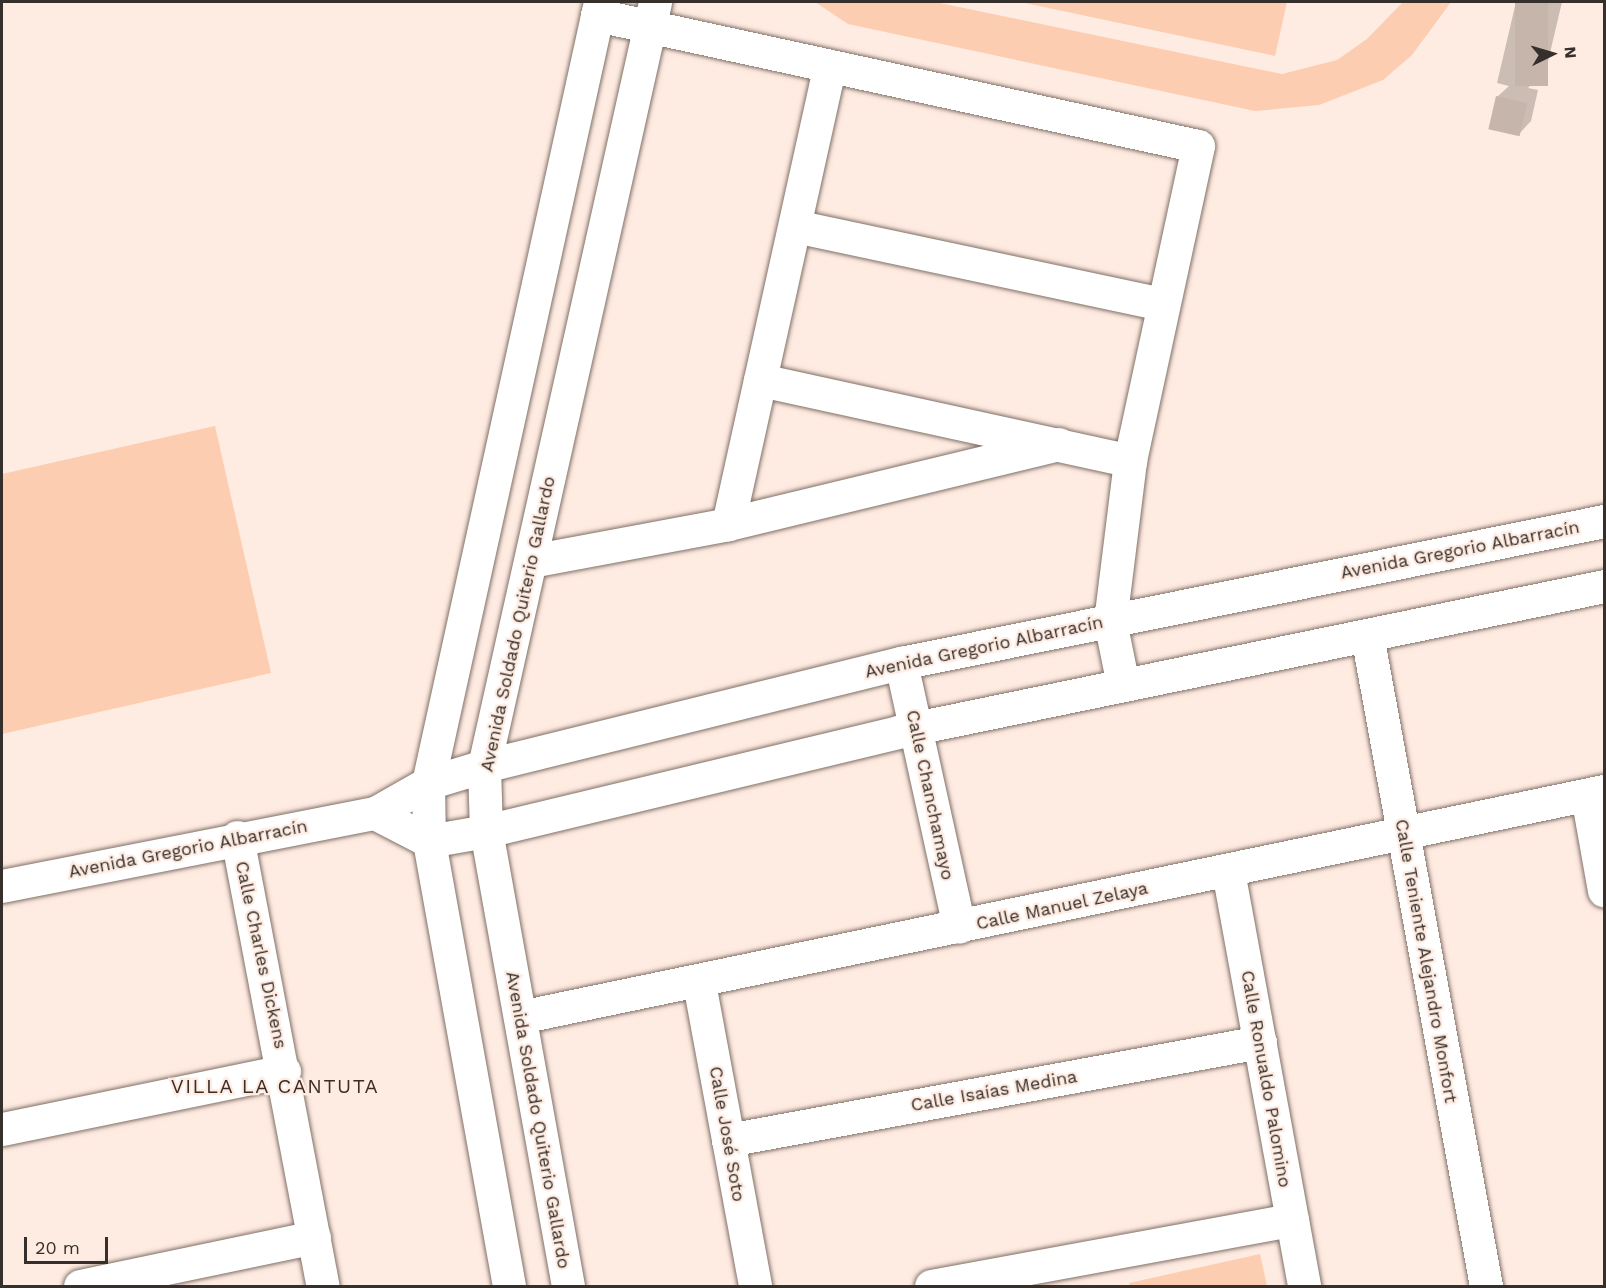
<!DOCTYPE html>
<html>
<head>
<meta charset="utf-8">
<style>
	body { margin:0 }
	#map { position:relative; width:1606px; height:1288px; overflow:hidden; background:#feebe1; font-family:"Work Sans",sans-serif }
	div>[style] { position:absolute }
	.green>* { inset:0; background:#fdcdb1 }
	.shadow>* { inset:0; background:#0003 }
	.building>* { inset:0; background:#c6b5ab; transform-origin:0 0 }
	.roads { filter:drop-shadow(0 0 2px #807067) drop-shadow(0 0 2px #807067) }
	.minor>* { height:33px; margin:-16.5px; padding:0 16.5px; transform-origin:16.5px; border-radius:16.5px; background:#fff }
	span { translate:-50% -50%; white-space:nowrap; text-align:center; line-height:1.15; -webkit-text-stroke:4.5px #feebe1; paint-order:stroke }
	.street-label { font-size:18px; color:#36302c }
	.neighbourhood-label { font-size:20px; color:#3a2d25; letter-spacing:1.5px }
	.frame { position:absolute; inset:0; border:3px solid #36302c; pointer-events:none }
	.north { position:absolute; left:1522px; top:24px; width:60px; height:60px; -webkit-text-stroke:4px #feebe1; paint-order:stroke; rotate:85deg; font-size:16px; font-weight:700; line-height:24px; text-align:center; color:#36302c }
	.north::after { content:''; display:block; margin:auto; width:21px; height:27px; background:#36302c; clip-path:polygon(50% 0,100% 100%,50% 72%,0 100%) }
	.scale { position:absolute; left:24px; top:1237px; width:84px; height:27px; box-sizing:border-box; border:3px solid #36302c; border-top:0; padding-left:8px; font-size:18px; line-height:21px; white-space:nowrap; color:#36302c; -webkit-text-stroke:4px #feebe1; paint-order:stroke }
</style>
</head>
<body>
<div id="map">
	<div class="green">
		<div style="clip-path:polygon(815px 2px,935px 2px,1282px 74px,1337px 60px,1367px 39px,1403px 2px,1451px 2px,1412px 55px,1383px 80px,1319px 105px,1255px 111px,848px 24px)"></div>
		<div style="clip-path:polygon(1020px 2px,1287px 2px,1275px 56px)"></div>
		<div style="clip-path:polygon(215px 426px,271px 673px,2px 734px,2px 474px)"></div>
		<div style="clip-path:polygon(1260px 1254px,1267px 1286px,1130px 1286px,1129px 1283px)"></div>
	</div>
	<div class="shadow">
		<div style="clip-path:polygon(1516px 2px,1562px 2px,1546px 70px,1528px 88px,1538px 90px,1531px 121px,1519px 134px,1497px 97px,1509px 86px,1497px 83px)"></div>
	</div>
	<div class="building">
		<div style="left:1515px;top:2px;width:33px;height:84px"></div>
		<div style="left:1496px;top:96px;width:32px;height:34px;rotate:13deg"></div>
	</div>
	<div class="roads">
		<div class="minor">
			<div style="left:597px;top:15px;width:615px;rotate:12.3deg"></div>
			<div style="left:1198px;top:146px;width:322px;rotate:102.2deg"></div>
			<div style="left:1130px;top:461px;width:161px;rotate:97.1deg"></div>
			<div style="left:1110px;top:621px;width:65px;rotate:78.5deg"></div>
			<div style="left:795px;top:226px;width:376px;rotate:12deg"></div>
			<div style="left:760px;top:380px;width:379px;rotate:12.3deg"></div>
			<div style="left:728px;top:524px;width:468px;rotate:-77.5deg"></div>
			<div style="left:531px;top:561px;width:200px;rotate:-10.6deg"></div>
			<div style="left:728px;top:524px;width:340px;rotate:-13.6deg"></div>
			<div style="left:1367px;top:635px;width:662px;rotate:79.64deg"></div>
			<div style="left:901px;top:663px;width:270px;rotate:77.6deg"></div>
			<div style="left:1587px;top:795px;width:97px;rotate:79.9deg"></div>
			<div style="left:375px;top:813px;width:61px;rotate:27.4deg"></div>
			<div style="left:429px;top:841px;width:58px;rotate:-10deg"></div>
			<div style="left:486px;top:831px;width:427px;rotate:-13.5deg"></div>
			<div style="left:901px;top:731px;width:718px;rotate:-11.65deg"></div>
			<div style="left:237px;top:837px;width:457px;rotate:79.2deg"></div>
			<div style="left:1228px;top:871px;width:422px;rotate:79.6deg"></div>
			<div style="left:2px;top:886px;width:380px;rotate:-11.1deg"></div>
			<div style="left:375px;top:813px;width:61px;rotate:-29.5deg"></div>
			<div style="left:428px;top:783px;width:59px;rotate:-16.9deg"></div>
			<div style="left:484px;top:766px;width:430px;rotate:-13.9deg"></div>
			<div style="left:901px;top:663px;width:717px;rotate:-11.42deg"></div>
			<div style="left:699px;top:983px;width:308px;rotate:79.5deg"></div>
			<div style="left:520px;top:1017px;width:1107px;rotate:-11.78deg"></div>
			<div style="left:2px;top:1129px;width:288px;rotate:-11.6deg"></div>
			<div style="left:728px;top:1140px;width:541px;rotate:-10.44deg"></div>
			<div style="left:80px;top:1286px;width:239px;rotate:-11.8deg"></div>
			<div style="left:509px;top:1286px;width:452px;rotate:-100.2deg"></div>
			<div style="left:429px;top:841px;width:58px;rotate:-91deg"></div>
			<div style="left:428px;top:783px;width:800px;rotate:-77.58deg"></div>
			<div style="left:568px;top:1286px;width:462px;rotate:-100.2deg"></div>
			<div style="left:486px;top:831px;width:65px;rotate:-91.8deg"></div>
			<div style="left:484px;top:766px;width:783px;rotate:-77.38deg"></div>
			<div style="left:931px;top:1286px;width:367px;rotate:-10.4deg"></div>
		</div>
	</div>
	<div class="street-label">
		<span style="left:1460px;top:550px;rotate:-11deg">Avenida Gregorio Albarracín</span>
		<span style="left:518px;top:624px;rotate:-78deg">Avenida Soldado Quiterio Gallardo</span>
		<span style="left:984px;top:647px;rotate:-12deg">Avenida Gregorio Albarracín</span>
		<span style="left:930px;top:795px;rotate:78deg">Calle Chanchamayo</span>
		<span style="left:188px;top:849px;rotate:-11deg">Avenida Gregorio Albarracín</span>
		<span style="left:1062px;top:906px;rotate:-12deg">Calle Manuel Zelaya</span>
		<span style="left:261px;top:955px;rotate:78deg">Calle Charles Dickens</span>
		<span style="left:1426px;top:961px;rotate:80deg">Calle Teniente Alejandro Monfort</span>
		<span style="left:1266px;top:1079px;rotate:80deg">Calle Ronualdo Palomino</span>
		<span style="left:994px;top:1091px;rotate:-10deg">Calle Isaías Medina</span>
		<span style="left:538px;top:1120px;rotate:80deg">Avenida Soldado Quiterio Gallardo</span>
		<span style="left:727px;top:1134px;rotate:80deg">Calle José Soto</span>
	</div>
	<div class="neighbourhood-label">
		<span style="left:275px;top:1086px">VILLA LA CANTUTA</span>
	</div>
	<div class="frame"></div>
	<div class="north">N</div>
	<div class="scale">20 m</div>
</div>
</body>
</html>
